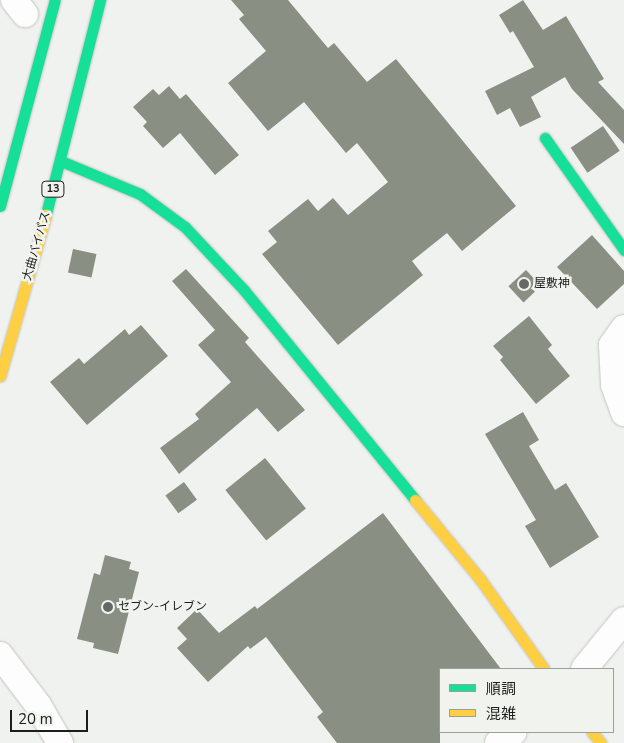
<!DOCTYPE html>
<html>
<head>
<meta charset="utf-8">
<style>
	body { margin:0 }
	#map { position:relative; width:624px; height:743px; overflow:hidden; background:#f0f2ef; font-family:"Nunito Sans","Noto Sans JP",sans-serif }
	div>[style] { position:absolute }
	.building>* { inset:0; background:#898f83; transform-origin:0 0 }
	.roads { filter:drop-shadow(0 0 1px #c3c4c2) drop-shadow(0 0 1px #c3c4c2) }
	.street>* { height:26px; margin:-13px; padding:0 13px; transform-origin:13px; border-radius:13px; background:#fdfdfd }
	.fast>* { height:11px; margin:-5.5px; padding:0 5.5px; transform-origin:5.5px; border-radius:5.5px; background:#16e098 }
	.slow>* { height:11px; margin:-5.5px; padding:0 5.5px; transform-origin:5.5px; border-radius:5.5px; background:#ffcf43 }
	.dots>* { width:14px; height:14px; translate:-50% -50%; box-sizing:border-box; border:2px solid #f0f3ee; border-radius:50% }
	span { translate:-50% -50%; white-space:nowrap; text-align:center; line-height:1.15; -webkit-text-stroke:5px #f0f3ee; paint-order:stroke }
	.shield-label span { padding:1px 4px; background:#f0f3ee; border:1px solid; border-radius:4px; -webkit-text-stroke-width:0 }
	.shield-label { font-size:11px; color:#1d1e1c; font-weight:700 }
	.street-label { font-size:12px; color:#1d1e1c }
	.poi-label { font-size:12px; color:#1d1e1c }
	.left { translate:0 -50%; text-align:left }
	.legend { position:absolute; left:439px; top:668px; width:175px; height:65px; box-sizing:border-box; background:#f0f3ee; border:1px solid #9c9e9a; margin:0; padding:6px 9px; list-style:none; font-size:15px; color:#1d1e1c }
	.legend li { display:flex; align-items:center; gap:10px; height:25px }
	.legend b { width:25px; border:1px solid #9c9e9a }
	.scale { position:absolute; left:10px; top:710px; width:78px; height:22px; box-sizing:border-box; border:2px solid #1d1e1c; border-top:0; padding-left:6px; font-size:15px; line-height:18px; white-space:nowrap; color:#1d1e1c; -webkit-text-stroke:4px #f0f3ee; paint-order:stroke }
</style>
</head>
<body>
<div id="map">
	<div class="building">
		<div style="clip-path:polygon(231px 0,288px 0,328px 48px,334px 43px,367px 82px,396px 59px,516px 206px,462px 251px,447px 233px,412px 261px,423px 275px,338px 345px,262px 254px,277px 242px,268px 231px,308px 199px,318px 211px,333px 198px,348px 215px,388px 182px,357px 143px,346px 153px,304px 102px,268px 131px,228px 83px,266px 51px,239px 19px,244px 15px)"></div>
		<div style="clip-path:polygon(523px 0,543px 30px,566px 16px,604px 79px,598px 82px,624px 110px,624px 144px,572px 89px,565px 77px,531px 97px,541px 117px,520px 127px,510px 108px,497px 115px,485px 91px,534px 67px,513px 31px,510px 33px,499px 15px)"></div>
		<div style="clip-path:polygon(169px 86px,180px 99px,186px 94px,239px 155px,215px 175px,180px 133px,163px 148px,143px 126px,147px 122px,133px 107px,153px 89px,159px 95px)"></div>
		<div style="left:603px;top:126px;width:30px;height:39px;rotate:56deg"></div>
		<div style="clip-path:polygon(592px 235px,624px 271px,624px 284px,597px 309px,557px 267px)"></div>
		<div style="left:73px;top:249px;width:24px;height:24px;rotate:12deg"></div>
		<div style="clip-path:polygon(186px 269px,249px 338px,245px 342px,305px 410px,278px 432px,257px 408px,179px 474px,160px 448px,199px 419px,195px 414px,231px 382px,198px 345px,215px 330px,172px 281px)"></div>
		<div style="left:526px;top:270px;width:22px;height:24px;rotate:47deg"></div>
		<div style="clip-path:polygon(529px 316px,552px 345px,548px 349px,570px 376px,536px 404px,500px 360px,503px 357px,493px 346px)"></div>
		<div style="clip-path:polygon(141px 325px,168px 356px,87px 425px,50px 382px,79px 358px,84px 364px,125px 329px,129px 335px)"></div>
		<div style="clip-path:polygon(523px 412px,539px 440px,529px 446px,555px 490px,566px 483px,599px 537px,550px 568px,525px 526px,536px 520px,485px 434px)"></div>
		<div style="left:265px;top:458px;width:65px;height:51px;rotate:51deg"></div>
		<div style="left:184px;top:482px;width:22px;height:23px;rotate:54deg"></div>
		<div style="clip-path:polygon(383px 513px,501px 669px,440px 669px,440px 743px,337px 743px,317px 717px,323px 712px,266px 637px,250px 649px,248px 646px,208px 682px,177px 648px,187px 639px,177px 628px,197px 609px,219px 633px,255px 606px,257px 609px)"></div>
		<div style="clip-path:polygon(105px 555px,131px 562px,129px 569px,139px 572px,118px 654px,93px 648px,94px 643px,77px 639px,94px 573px,100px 575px)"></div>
	</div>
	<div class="roads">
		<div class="street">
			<div style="left:14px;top:0;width:18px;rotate:52deg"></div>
			<div style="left:624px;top:328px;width:21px;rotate:125deg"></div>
			<div style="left:612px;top:345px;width:40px;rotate:87.1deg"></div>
			<div style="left:614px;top:385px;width:30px;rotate:70deg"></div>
			<div style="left:0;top:655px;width:63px;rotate:52.8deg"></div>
			<div style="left:38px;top:705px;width:44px;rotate:59.9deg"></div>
			<div style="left:584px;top:669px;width:63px;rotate:-50.8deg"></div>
			<div style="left:498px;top:743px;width:19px;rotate:-35deg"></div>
		</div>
		<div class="fast">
			<div style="left:545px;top:138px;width:137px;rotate:54.8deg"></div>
			<div style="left:61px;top:161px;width:86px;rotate:22.7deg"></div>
			<div style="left:140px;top:194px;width:56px;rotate:36.3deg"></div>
			<div style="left:185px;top:227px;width:86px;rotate:46.9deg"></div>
			<div style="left:244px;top:290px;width:271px;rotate:50.8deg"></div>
			<div style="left:0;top:206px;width:213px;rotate:-75.1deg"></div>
			<div style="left:46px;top:214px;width:221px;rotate:-75.8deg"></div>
		</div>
		<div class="slow">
			<div style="left:0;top:376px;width:168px;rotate:-74.1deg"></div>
			<div style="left:415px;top:500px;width:102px;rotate:50.6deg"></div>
			<div style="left:480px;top:579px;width:110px;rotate:54.6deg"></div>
			<div style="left:592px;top:732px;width:14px;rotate:51deg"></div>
		</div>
	</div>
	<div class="dots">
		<div style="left:524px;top:284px;background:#676866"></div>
		<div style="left:108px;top:607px;background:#676866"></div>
	</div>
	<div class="shield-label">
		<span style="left:53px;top:189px">13</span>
	</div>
	<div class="street-label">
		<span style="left:37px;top:246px;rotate:-74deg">大曲バイパス</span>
	</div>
	<div class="poi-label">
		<span class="left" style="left:534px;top:284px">屋敷神</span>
		<span class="left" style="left:118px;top:607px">セブン-イレブン</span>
	</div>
	<ul class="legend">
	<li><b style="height:6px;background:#16e098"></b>順調</li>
	<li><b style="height:6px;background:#ffcf43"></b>混雑</li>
	</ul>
	<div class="scale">20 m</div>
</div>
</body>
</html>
